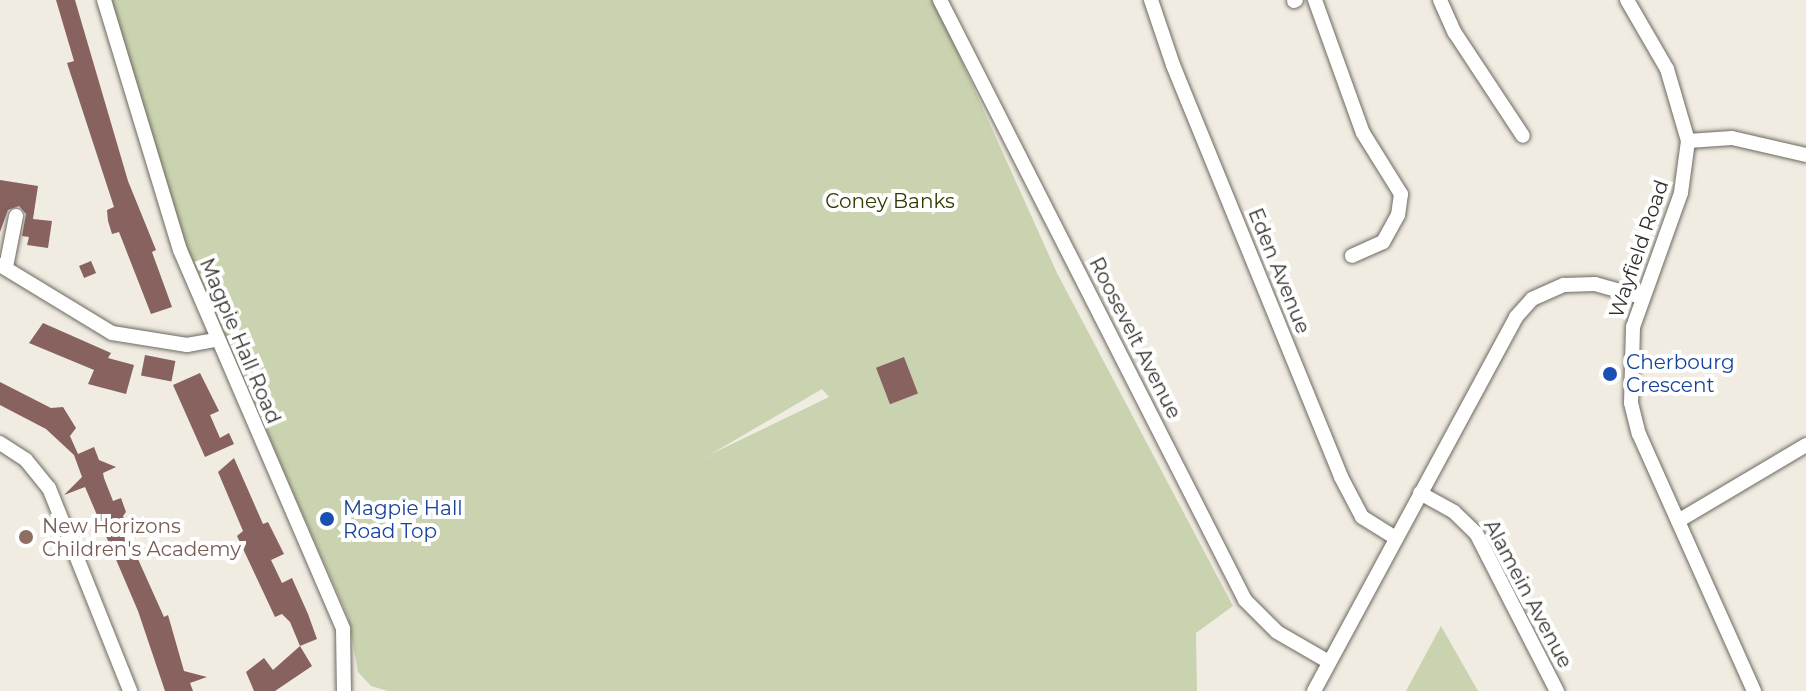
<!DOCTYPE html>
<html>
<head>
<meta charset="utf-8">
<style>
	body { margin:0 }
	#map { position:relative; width:1806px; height:691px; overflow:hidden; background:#f1ece2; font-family:Montserrat,sans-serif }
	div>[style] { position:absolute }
	.green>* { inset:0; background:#cad3af }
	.building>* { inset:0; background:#87625e; transform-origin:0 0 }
	.roads { filter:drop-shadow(0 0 2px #6d6960) drop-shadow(0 0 2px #6d6960) }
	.minor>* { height:14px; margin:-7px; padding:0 7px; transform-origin:7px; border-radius:7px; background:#fff }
	.dots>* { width:22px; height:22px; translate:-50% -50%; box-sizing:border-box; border:4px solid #fff; border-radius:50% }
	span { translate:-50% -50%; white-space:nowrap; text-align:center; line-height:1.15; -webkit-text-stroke:8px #fff; paint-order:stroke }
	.park-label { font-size:20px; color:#313a00 }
	.street-label { font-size:20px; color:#302e2a }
	.transit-label { font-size:20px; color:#164399 }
	.left { translate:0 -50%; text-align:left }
	.education-label { font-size:20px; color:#785e54 }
</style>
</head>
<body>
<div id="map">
	<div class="green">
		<div style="clip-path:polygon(evenodd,110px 0,934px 0,1057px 273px,1233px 606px,1196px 633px,1197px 691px,388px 691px,371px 686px,358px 672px,348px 617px,177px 228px,110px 0,822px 389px,829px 397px,705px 457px,706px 457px,822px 389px)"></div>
		<div style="clip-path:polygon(1441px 626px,1478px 691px,1406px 691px)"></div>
	</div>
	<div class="building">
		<div style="clip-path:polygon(56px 0,75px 0,128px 181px,156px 250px,152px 252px,172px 307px,151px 314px,119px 232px,112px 234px,108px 221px,107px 210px,114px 207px,67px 63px,74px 61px)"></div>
		<div style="clip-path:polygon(0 180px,38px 186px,33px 219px,52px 221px,48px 248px,27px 245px,29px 237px,22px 236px,26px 214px,19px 206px,8px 210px,0 232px)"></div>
		<div style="left:91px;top:261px;width:13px;height:13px;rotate:67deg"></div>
		<div style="clip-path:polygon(43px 323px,111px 353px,108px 358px,134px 365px,126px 394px,88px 384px,94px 370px,29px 343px)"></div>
		<div style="left:145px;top:355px;width:31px;height:21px;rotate:11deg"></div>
		<div style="left:904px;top:357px;width:39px;height:30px;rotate:69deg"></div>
		<div style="clip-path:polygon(200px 373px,219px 411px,210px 415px,220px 438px,229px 433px,234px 444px,205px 457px,173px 385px)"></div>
		<div style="clip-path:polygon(0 382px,51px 408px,63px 407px,76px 428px,70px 436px,78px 454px,94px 447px,99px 460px,116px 467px,103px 473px,104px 478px,113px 501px,121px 498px,126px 512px,123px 516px,133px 548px,164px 617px,168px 615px,184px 671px,207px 677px,190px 683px,193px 691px,165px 691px,138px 611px,85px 487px,64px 495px,82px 477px,74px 455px,46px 429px,0 405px)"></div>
		<div style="clip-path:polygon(234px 458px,263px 524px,268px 522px,284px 554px,271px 560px,282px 583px,292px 578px,308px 614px,317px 639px,300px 646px,290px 622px,282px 614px,275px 617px,237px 536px,243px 531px,218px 472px)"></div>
		<div style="clip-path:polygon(300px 646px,312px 666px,275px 691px,254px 691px,246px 672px,264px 658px,273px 670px)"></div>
	</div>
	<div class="roads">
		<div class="minor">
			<div style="left:104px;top:0;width:261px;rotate:73.1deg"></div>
			<div style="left:180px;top:250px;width:413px;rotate:66.7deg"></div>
			<div style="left:343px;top:629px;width:62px;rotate:89.1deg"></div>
			<div style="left:940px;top:0;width:673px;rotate:63.05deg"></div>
			<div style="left:1245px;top:600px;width:45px;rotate:45deg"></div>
			<div style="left:1277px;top:632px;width:60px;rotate:30deg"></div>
			<div style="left:1151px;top:0;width:69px;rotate:71.3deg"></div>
			<div style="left:1173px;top:65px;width:445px;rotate:67.8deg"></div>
			<div style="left:1341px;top:477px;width:45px;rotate:62.3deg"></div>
			<div style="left:1362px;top:517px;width:39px;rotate:32deg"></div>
			<div style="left:1315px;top:0;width:141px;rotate:70.2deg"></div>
			<div style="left:1363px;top:133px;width:72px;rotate:58.1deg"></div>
			<div style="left:1401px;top:194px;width:21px;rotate:98deg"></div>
			<div style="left:1398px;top:215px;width:31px;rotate:119deg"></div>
			<div style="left:1383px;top:242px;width:34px;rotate:156deg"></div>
			<div style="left:1440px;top:0;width:36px;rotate:66deg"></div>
			<div style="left:1455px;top:33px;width:123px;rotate:56.6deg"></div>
			<div style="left:1627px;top:0;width:80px;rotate:59.9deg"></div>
			<div style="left:1667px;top:69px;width:75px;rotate:73.7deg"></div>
			<div style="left:1688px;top:141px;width:52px;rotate:97.7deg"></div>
			<div style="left:1681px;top:193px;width:142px;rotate:109.7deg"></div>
			<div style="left:1633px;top:327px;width:76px;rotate:91.5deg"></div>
			<div style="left:1631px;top:403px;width:32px;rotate:76deg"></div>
			<div style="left:1639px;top:434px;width:282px;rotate:65.9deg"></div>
			<div style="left:1294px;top:1px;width:2px;rotate:-27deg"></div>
			<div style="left:1688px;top:141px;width:44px;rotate:-3.9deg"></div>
			<div style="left:1732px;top:138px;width:76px;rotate:12.9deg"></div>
			<div style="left:0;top:265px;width:131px;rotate:31.3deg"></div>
			<div style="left:112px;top:333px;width:76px;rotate:9.1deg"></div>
			<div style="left:187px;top:345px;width:29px;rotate:-10deg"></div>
			<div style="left:6px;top:267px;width:52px;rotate:-78.9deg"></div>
			<div style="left:0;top:443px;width:31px;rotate:33deg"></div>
			<div style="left:26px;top:460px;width:36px;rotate:51deg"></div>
			<div style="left:49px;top:488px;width:219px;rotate:68.2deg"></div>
			<div style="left:1420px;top:493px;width:39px;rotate:29deg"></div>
			<div style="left:1454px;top:512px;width:30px;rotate:44deg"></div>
			<div style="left:1476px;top:533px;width:178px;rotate:62.9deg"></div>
			<div style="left:1678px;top:521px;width:149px;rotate:-30.7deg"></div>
			<div style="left:1314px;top:691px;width:425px;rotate:-61.6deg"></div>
			<div style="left:1516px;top:317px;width:24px;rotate:-48deg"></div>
			<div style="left:1532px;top:299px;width:35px;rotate:-24deg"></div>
			<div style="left:1564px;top:285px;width:31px;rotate:-2deg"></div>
			<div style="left:1595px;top:284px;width:48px;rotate:15.8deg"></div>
		</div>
	</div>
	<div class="dots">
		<div style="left:1610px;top:374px;background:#1a4fb4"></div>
		<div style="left:327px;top:519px;background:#1a4fb4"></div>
		<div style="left:26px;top:537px;background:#8d6e63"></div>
	</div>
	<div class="park-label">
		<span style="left:890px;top:201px">Coney Banks</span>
	</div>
	<div class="street-label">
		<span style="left:1639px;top:249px;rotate:-71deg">Wayfield Road</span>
		<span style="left:1279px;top:271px;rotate:68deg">Eden Avenue</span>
		<span style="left:1135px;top:338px;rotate:63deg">Roosevelt Avenue</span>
		<span style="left:240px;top:341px;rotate:67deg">Magpie Hall Road</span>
		<span style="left:1528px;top:594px;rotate:62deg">Alamein Avenue</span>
	</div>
	<div class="transit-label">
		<span class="left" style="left:1626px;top:374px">Cherbourg<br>Crescent</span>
		<span class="left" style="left:343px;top:520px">Magpie Hall<br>Road Top</span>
	</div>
	<div class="education-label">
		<span class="left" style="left:42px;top:538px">New Horizons<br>Children's Academy</span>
	</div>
</div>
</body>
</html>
